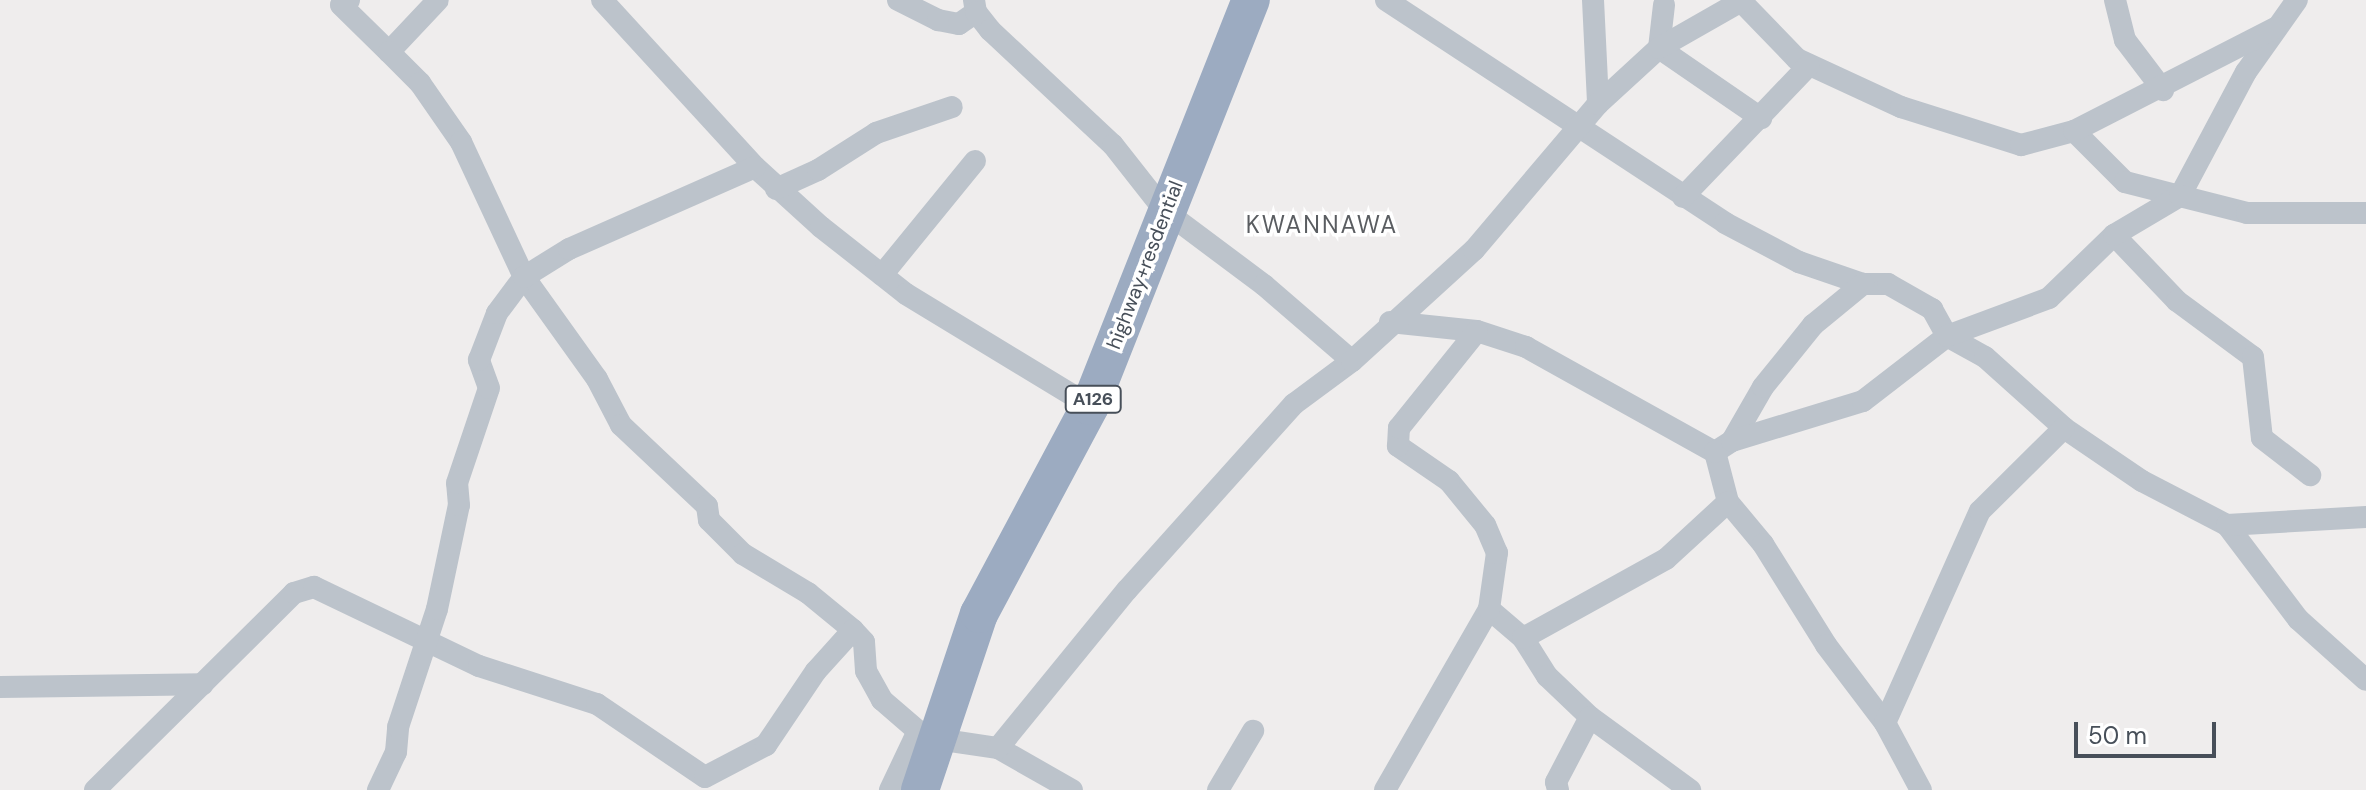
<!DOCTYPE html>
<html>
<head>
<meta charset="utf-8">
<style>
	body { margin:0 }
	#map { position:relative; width:2366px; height:790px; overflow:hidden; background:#efeded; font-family:"DM Sans",sans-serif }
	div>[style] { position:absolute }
	.minor>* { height:22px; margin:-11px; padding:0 11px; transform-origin:11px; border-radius:11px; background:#bcc3cb }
	.trunk>* { height:38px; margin:-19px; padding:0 19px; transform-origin:19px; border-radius:19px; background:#9cabc1 }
	span { translate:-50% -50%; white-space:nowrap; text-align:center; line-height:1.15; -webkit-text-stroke:7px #fff; paint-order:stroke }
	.shield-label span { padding:2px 6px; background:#fff; border:2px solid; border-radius:6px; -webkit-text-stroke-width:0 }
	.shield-label { font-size:18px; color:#474f59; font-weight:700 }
	.street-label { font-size:20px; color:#474f59 }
	.quarter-label { font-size:24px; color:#5a5d61; letter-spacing:2px }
	.scale { position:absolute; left:2074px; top:722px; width:142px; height:36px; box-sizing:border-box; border:4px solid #474f59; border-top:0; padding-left:10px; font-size:24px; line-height:28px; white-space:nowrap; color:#474f59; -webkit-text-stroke:6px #fff; paint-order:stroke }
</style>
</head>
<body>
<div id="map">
	<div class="minor">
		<div style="left:349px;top:0;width:9px;rotate:148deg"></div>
		<div style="left:341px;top:5px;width:67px;rotate:44.4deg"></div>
		<div style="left:389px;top:52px;width:71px;rotate:-46.7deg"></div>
		<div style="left:602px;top:0;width:226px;rotate:47.5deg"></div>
		<div style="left:755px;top:167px;width:89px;rotate:42.3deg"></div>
		<div style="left:821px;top:227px;width:108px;rotate:38.2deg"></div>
		<div style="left:906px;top:294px;width:215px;rotate:31.3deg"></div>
		<div style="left:898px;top:0;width:45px;rotate:26.6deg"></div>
		<div style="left:938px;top:20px;width:21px;rotate:11deg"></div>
		<div style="left:959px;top:24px;width:21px;rotate:-35deg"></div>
		<div style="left:974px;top:0;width:12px;rotate:81deg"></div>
		<div style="left:976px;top:12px;width:23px;rotate:52deg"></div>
		<div style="left:990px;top:30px;width:168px;rotate:43.1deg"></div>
		<div style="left:1113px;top:145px;width:84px;rotate:51.8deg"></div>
		<div style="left:1165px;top:211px;width:124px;rotate:36.8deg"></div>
		<div style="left:1264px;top:285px;width:116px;rotate:40.8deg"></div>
		<div style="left:1386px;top:0;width:406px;rotate:33.3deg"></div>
		<div style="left:1725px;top:223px;width:84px;rotate:27.8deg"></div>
		<div style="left:1799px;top:262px;width:68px;rotate:19deg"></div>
		<div style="left:1863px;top:284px;width:25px"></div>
		<div style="left:1888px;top:284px;width:51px;rotate:29.6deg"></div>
		<div style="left:1932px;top:309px;width:31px;rotate:61deg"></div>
		<div style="left:1947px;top:336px;width:43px;rotate:28.9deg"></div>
		<div style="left:1985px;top:357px;width:106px;rotate:41.9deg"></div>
		<div style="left:2064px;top:428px;width:94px;rotate:34.2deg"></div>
		<div style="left:2142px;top:481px;width:96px;rotate:27.4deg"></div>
		<div style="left:2227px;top:525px;width:118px;rotate:52.9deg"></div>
		<div style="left:2298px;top:619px;width:91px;rotate:41.9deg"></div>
		<div style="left:1593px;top:0;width:104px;rotate:87.2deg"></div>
		<div style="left:1740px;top:0;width:82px;rotate:46deg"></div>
		<div style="left:1797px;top:59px;width:115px;rotate:24.8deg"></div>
		<div style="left:1901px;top:107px;width:126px;rotate:17.6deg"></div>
		<div style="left:2021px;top:145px;width:55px;rotate:-14.8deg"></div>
		<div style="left:2074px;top:131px;width:72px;rotate:45deg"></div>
		<div style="left:2125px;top:182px;width:57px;rotate:14.3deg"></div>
		<div style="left:2180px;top:196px;width:140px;rotate:-62deg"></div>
		<div style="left:2246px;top:72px;width:88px;rotate:-54.7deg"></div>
		<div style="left:2115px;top:0;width:41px;rotate:76deg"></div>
		<div style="left:2125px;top:40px;width:63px;rotate:52.8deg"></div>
		<div style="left:1664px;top:5px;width:43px;rotate:96.6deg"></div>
		<div style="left:1659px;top:48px;width:124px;rotate:34.5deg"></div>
		<div style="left:389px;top:52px;width:44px;rotate:45deg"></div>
		<div style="left:420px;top:83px;width:72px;rotate:55.2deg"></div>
		<div style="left:461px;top:142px;width:149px;rotate:65deg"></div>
		<div style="left:524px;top:277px;width:125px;rotate:54.4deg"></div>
		<div style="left:597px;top:379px;width:52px;rotate:62.4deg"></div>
		<div style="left:621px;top:425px;width:118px;rotate:43.3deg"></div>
		<div style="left:707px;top:506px;width:14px;rotate:82deg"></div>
		<div style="left:709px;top:520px;width:48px;rotate:45deg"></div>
		<div style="left:743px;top:554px;width:76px;rotate:31deg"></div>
		<div style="left:808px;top:593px;width:58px;rotate:39.4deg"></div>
		<div style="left:853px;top:630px;width:16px;rotate:47deg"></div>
		<div style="left:864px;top:642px;width:29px;rotate:86deg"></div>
		<div style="left:866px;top:671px;width:33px;rotate:61deg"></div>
		<div style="left:882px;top:700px;width:48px;rotate:40.7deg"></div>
		<div style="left:918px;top:731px;width:21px;rotate:23deg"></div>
		<div style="left:937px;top:739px;width:62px;rotate:8.4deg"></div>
		<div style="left:998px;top:748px;width:85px;rotate:29.6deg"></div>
		<div style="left:2074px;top:131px;width:226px;rotate:-27.1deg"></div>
		<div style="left:776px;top:189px;width:46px;rotate:-24.3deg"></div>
		<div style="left:818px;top:170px;width:69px;rotate:-32.5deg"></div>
		<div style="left:876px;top:133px;width:80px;rotate:-18.9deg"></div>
		<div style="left:1683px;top:197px;width:182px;rotate:-46.3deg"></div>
		<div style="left:2114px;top:235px;width:91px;rotate:46.3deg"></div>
		<div style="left:2177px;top:301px;width:94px;rotate:36.4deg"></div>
		<div style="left:2253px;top:357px;width:81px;rotate:83.7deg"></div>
		<div style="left:2262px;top:438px;width:61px;rotate:37.6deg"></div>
		<div style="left:882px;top:275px;width:147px;rotate:-50.8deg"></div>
		<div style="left:1390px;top:322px;width:87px;rotate:5.9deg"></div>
		<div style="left:1477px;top:331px;width:52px;rotate:18.1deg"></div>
		<div style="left:1526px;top:347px;width:216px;rotate:29.1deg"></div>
		<div style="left:1715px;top:452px;width:52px;rotate:75.4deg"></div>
		<div style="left:1728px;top:502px;width:55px;rotate:50.2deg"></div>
		<div style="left:1763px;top:544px;width:119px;rotate:58deg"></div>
		<div style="left:1826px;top:645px;width:98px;rotate:52.9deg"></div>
		<div style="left:1885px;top:723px;width:76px;rotate:61.8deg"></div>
		<div style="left:1732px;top:441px;width:62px;rotate:-60.1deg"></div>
		<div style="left:1763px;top:387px;width:80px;rotate:-51.1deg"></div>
		<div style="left:1813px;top:325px;width:65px;rotate:-39.4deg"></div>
		<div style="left:1715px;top:452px;width:20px;rotate:-33deg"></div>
		<div style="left:1732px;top:441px;width:137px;rotate:-17deg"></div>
		<div style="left:1863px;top:401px;width:106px;rotate:-37.7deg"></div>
		<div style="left:1947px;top:336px;width:109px;rotate:-20.4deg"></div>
		<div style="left:2049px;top:298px;width:91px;rotate:-44.1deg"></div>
		<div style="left:2114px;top:235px;width:77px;rotate:-30.6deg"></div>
		<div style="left:2180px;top:196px;width:69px;rotate:14.2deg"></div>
		<div style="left:2247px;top:213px;width:119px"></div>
		<div style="left:2227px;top:525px;width:139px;rotate:-3.3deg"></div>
		<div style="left:1489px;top:609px;width:45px;rotate:40.5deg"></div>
		<div style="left:1523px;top:638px;width:45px;rotate:57.7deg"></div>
		<div style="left:1547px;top:676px;width:59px;rotate:43.6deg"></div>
		<div style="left:1590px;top:717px;width:124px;rotate:36.1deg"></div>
		<div style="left:1523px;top:638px;width:163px;rotate:-28.9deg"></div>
		<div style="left:1666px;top:559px;width:84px;rotate:-42.6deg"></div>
		<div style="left:0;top:687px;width:203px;rotate:-0.8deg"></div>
		<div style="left:1885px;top:723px;width:232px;rotate:-65.9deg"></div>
		<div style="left:1980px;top:511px;width:118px;rotate:-44.7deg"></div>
		<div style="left:998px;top:748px;width:204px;rotate:-50.8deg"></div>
		<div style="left:1127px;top:590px;width:250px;rotate:-48.1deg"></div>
		<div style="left:1294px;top:404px;width:72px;rotate:-36.6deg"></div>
		<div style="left:1352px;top:361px;width:165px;rotate:-42.3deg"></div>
		<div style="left:1474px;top:250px;width:192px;rotate:-49.7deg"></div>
		<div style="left:1598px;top:104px;width:83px;rotate:-42.6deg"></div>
		<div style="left:1659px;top:48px;width:97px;rotate:-29.7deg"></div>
		<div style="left:95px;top:790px;width:280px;rotate:-44.7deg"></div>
		<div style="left:294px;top:593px;width:21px;rotate:-17deg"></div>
		<div style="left:314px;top:587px;width:183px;rotate:25.6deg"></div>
		<div style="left:479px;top:666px;width:124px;rotate:17.9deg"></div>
		<div style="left:597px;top:704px;width:130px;rotate:34.1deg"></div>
		<div style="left:705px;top:777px;width:69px;rotate:-27.7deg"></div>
		<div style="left:766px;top:745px;width:89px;rotate:-56deg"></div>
		<div style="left:816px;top:671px;width:55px;rotate:-47.9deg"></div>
		<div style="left:378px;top:790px;width:42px;rotate:-64.7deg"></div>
		<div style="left:396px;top:752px;width:25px;rotate:-85deg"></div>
		<div style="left:398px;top:727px;width:124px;rotate:-71.7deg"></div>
		<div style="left:437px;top:609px;width:106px;rotate:-78.1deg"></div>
		<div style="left:459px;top:505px;width:22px;rotate:-95deg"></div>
		<div style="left:457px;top:483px;width:100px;rotate:-71.4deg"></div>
		<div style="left:489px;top:388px;width:30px;rotate:-110deg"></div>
		<div style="left:479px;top:360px;width:50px;rotate:-69deg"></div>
		<div style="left:497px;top:313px;width:45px;rotate:-53.1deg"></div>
		<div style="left:524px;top:277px;width:53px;rotate:-31.9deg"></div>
		<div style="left:569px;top:249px;width:203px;rotate:-23.8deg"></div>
		<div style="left:890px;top:790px;width:65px;rotate:-64.6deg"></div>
		<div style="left:1218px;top:790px;width:69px;rotate:-59.3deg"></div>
		<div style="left:1385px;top:790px;width:209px;rotate:-60.1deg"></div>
		<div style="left:1489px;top:609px;width:57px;rotate:-81.9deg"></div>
		<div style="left:1497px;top:553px;width:30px;rotate:-113deg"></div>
		<div style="left:1485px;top:525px;width:57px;rotate:-129.3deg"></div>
		<div style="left:1449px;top:481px;width:62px;rotate:-145.5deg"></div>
		<div style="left:1398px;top:446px;width:18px;rotate:-87deg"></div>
		<div style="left:1399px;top:428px;width:124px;rotate:-51.2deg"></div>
		<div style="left:1558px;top:790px;width:8px;rotate:-104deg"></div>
		<div style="left:1556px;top:782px;width:73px;rotate:-62.4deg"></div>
	</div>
	<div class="trunk">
		<div style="left:920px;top:790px;width:186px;rotate:-71.5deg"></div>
		<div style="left:979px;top:614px;width:236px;rotate:-61.9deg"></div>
		<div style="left:1090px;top:406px;width:437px;rotate:-68.4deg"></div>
	</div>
	<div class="shield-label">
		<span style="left:1093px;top:399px">A126</span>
	</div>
	<div class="street-label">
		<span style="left:1145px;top:265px;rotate:-69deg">highway+resdential</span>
	</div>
	<div class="quarter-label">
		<span style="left:1322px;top:225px">KWANNAWA</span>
	</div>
	<div class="scale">50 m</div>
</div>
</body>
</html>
